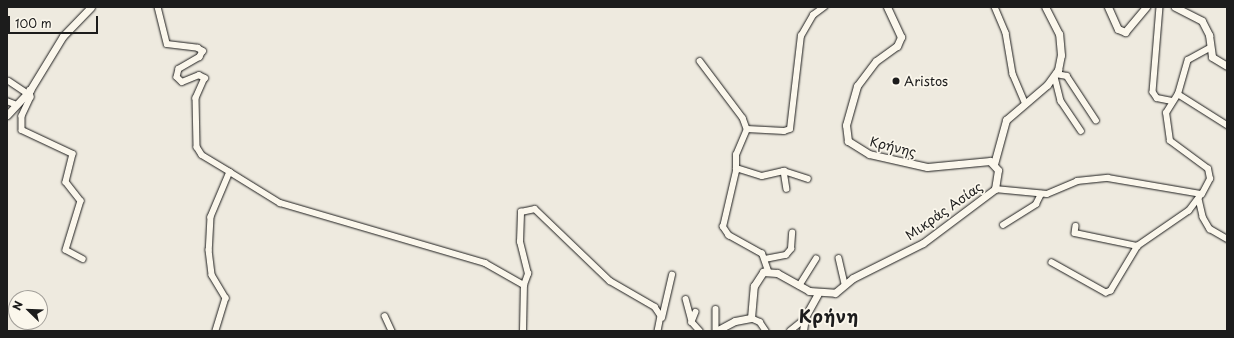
<!DOCTYPE html>
<html>
<head>
<meta charset="utf-8">
<style>
	body { margin:0 }
	#map { position:relative; width:1234px; height:338px; overflow:hidden; background:#eeeadf; font-family:"Playpen Sans",sans-serif }
	div>[style] { position:absolute }
	.roads { filter:drop-shadow(0 0 1px #1c1c1c) drop-shadow(0 0 1px #1c1c1c) }
	.minor>* { height:5.5px; margin:-2.75px; padding:0 2.75px; transform-origin:2.75px; border-radius:2.75px; background:#fbf7ec }
	.tertiary>* { height:7px; margin:-3.5px; padding:0 3.5px; transform-origin:3.5px; border-radius:3.5px; background:#fbf7ec }
	.dots>* { width:11px; height:11px; translate:-50% -50%; box-sizing:border-box; border:2px solid #fbf7ec; border-radius:50% }
	span { translate:-50% -50%; white-space:nowrap; text-align:center; line-height:1.15; -webkit-text-stroke:3.5px #fbf7ec; paint-order:stroke }
	.poi-label { font-size:13px; color:#1c1c1c }
	.left { translate:0 -50%; text-align:left }
	.street-label { font-size:13px; color:#1c1c1c }
	.district-label { font-size:17px; color:#1c1c1c; font-weight:700; letter-spacing:1px }
	.frame { position:absolute; inset:0; border:8px solid #1c1c1c; pointer-events:none }
	.north { position:absolute; left:8px; top:290px; width:40px; height:40px; box-sizing:border-box; background:#fbf7ec; border:1px solid #a29f99; border-radius:50%; rotate:293deg; font-size:11px; font-weight:700; line-height:16px; text-align:center; color:#1c1c1c }
	.north::after { content:''; display:block; margin:auto; width:14px; height:18px; background:#1c1c1c; clip-path:polygon(50% 0,100% 100%,50% 72%,0 100%) }
	.scale { position:absolute; left:8px; top:16px; width:90px; height:18px; box-sizing:border-box; border:2px solid #1c1c1c; border-top:0; padding-left:5px; font-size:12px; line-height:14px; white-space:nowrap; color:#1c1c1c; -webkit-text-stroke:3px #fbf7ec; paint-order:stroke }
</style>
</head>
<body>
<div id="map">
	<div class="roads">
		<div class="minor">
			<div style="left:158px;top:7px;width:38px;rotate:76deg"></div>
			<div style="left:167px;top:44px;width:31px;rotate:7deg"></div>
			<div style="left:198px;top:48px;width:6px;rotate:31deg"></div>
			<div style="left:203px;top:51px;width:7px;rotate:117deg"></div>
			<div style="left:200px;top:57px;width:24px;rotate:150deg"></div>
			<div style="left:179px;top:69px;width:8px;rotate:104deg"></div>
			<div style="left:177px;top:77px;width:7px;rotate:45deg"></div>
			<div style="left:182px;top:82px;width:18px;rotate:-22deg"></div>
			<div style="left:199px;top:75px;width:7px;rotate:27deg"></div>
			<div style="left:205px;top:78px;width:22px;rotate:114deg"></div>
			<div style="left:196px;top:98px;width:49px;rotate:88.8deg"></div>
			<div style="left:197px;top:147px;width:9px;rotate:58deg"></div>
			<div style="left:202px;top:155px;width:33px;rotate:31deg"></div>
			<div style="left:230px;top:172px;width:49px;rotate:112.9deg"></div>
			<div style="left:211px;top:217px;width:33px;rotate:93deg"></div>
			<div style="left:209px;top:250px;width:25px;rotate:83deg"></div>
			<div style="left:212px;top:275px;width:27px;rotate:59deg"></div>
			<div style="left:226px;top:298px;width:34px;rotate:107deg"></div>
			<div style="left:995px;top:7px;width:28px;rotate:67deg"></div>
			<div style="left:1006px;top:33px;width:42px;rotate:80.3deg"></div>
			<div style="left:1013px;top:74px;width:30px;rotate:67deg"></div>
			<div style="left:1160px;top:7px;width:85px;rotate:94.7deg"></div>
			<div style="left:1153px;top:92px;width:7px;rotate:56deg"></div>
			<div style="left:1157px;top:98px;width:15px;rotate:11deg"></div>
			<div style="left:700px;top:61px;width:71px;rotate:53deg"></div>
			<div style="left:743px;top:118px;width:12px;rotate:70deg"></div>
			<div style="left:1056px;top:74px;width:11px;rotate:10deg"></div>
			<div style="left:1067px;top:76px;width:53px;rotate:56.6deg"></div>
			<div style="left:1055px;top:77px;width:25px;rotate:76deg"></div>
			<div style="left:1061px;top:101px;width:36px;rotate:56deg"></div>
			<div style="left:9px;top:81px;width:22px;rotate:34deg"></div>
			<div style="left:30px;top:90px;width:7px;rotate:82deg"></div>
			<div style="left:31px;top:97px;width:21px;rotate:115deg"></div>
			<div style="left:22px;top:116px;width:14px;rotate:90deg"></div>
			<div style="left:22px;top:130px;width:56px;rotate:25.2deg"></div>
			<div style="left:73px;top:154px;width:29px;rotate:104deg"></div>
			<div style="left:66px;top:182px;width:24px;rotate:52deg"></div>
			<div style="left:81px;top:201px;width:51px;rotate:107deg"></div>
			<div style="left:66px;top:250px;width:19px;rotate:28deg"></div>
			<div style="left:1178px;top:94px;width:58px;rotate:32.3deg"></div>
			<div style="left:7px;top:101px;width:11px;rotate:22deg"></div>
			<div style="left:736px;top:168px;width:27px;rotate:17deg"></div>
			<div style="left:762px;top:176px;width:23px;rotate:-13deg"></div>
			<div style="left:784px;top:171px;width:25px;rotate:18deg"></div>
			<div style="left:784px;top:171px;width:18px;rotate:81deg"></div>
			<div style="left:230px;top:172px;width:59px;rotate:31.8deg"></div>
			<div style="left:280px;top:203px;width:214px;rotate:16.3deg"></div>
			<div style="left:485px;top:263px;width:45px;rotate:29.4deg"></div>
			<div style="left:995px;top:189px;width:52px;rotate:5.5deg"></div>
			<div style="left:1047px;top:194px;width:33px;rotate:-23deg"></div>
			<div style="left:1077px;top:181px;width:31px;rotate:-6deg"></div>
			<div style="left:1108px;top:178px;width:95px;rotate:9.7deg"></div>
			<div style="left:1202px;top:194px;width:21px;rotate:127deg"></div>
			<div style="left:1189px;top:211px;width:62px;rotate:145.5deg"></div>
			<div style="left:1138px;top:246px;width:52px;rotate:121deg"></div>
			<div style="left:1111px;top:291px;width:5px;rotate:158deg"></div>
			<div style="left:1106px;top:293px;width:62px;rotate:-150.9deg"></div>
			<div style="left:1202px;top:194px;width:17px;rotate:-62deg"></div>
			<div style="left:1210px;top:179px;width:10px;rotate:-101deg"></div>
			<div style="left:1208px;top:169px;width:47px;rotate:-143.6deg"></div>
			<div style="left:1170px;top:141px;width:28px;rotate:-98deg"></div>
			<div style="left:1166px;top:113px;width:22px;rotate:-58deg"></div>
			<div style="left:1178px;top:94px;width:35px;rotate:-74deg"></div>
			<div style="left:1188px;top:60px;width:25px;rotate:-29deg"></div>
			<div style="left:1199px;top:199px;width:18px;rotate:77deg"></div>
			<div style="left:1203px;top:217px;width:14px;rotate:60deg"></div>
			<div style="left:1210px;top:229px;width:20px;rotate:30deg"></div>
			<div style="left:1003px;top:225px;width:39px;rotate:-32deg"></div>
			<div style="left:1036px;top:204px;width:11px;rotate:-63deg"></div>
			<div style="left:1076px;top:226px;width:7px;rotate:98deg"></div>
			<div style="left:1075px;top:233px;width:64px;rotate:11.7deg"></div>
			<div style="left:839px;top:258px;width:28px;rotate:77deg"></div>
			<div style="left:765px;top:259px;width:21px;rotate:-11deg"></div>
			<div style="left:786px;top:255px;width:8px;rotate:-50deg"></div>
			<div style="left:791px;top:249px;width:16px;rotate:-86deg"></div>
			<div style="left:768px;top:271px;width:18px;rotate:-109deg"></div>
			<div style="left:762px;top:254px;width:38px;rotate:-151deg"></div>
			<div style="left:729px;top:236px;width:11px;rotate:-124deg"></div>
			<div style="left:723px;top:227px;width:57px;rotate:-76.9deg"></div>
			<div style="left:736px;top:171px;width:16px;rotate:-90deg"></div>
			<div style="left:736px;top:155px;width:28px;rotate:-67deg"></div>
			<div style="left:747px;top:129px;width:37px;rotate:3deg"></div>
			<div style="left:784px;top:131px;width:6px;rotate:-18deg"></div>
			<div style="left:790px;top:129px;width:94px;rotate:-83.3deg"></div>
			<div style="left:801px;top:36px;width:24px;rotate:-60deg"></div>
			<div style="left:813px;top:15px;width:14px;rotate:-36deg"></div>
			<div style="left:799px;top:286px;width:32px;rotate:-58deg"></div>
			<div style="left:686px;top:299px;width:24px;rotate:75deg"></div>
			<div style="left:716px;top:309px;width:22px;rotate:90deg"></div>
			<div style="left:696px;top:312px;width:11px;rotate:112deg"></div>
			<div style="left:692px;top:322px;width:12px;rotate:48deg"></div>
			<div style="left:385px;top:316px;width:17px;rotate:65deg"></div>
			<div style="left:662px;top:318px;width:44px;rotate:-76.9deg"></div>
			<div style="left:751px;top:318px;width:10px;rotate:24deg"></div>
			<div style="left:760px;top:322px;width:11px;rotate:56deg"></div>
			<div style="left:523px;top:331px;width:46px;rotate:-88.8deg"></div>
			<div style="left:524px;top:285px;width:12px;rotate:-70deg"></div>
			<div style="left:528px;top:274px;width:33px;rotate:-104deg"></div>
			<div style="left:520px;top:242px;width:30px;rotate:-88deg"></div>
			<div style="left:521px;top:212px;width:14px;rotate:-12deg"></div>
			<div style="left:535px;top:209px;width:104px;rotate:43.8deg"></div>
			<div style="left:610px;top:281px;width:52px;rotate:30deg"></div>
			<div style="left:655px;top:307px;width:11px;rotate:56deg"></div>
			<div style="left:661px;top:316px;width:15px;rotate:101deg"></div>
			<div style="left:790px;top:331px;width:19px;rotate:-39deg"></div>
		</div>
		<div class="tertiary">
			<div style="left:1108px;top:7px;width:24px;rotate:66deg"></div>
			<div style="left:1118px;top:29px;width:8px;rotate:23deg"></div>
			<div style="left:1125px;top:32px;width:33px;rotate:-50deg"></div>
			<div style="left:1175px;top:7px;width:30px;rotate:27deg"></div>
			<div style="left:1202px;top:21px;width:16px;rotate:63deg"></div>
			<div style="left:1209px;top:35px;width:22px;rotate:82deg"></div>
			<div style="left:1212px;top:57px;width:17px;rotate:31deg"></div>
			<div style="left:7px;top:115px;width:34px;rotate:-47deg"></div>
			<div style="left:30px;top:90px;width:63px;rotate:-58.6deg"></div>
			<div style="left:63px;top:36px;width:40px;rotate:-46deg"></div>
			<div style="left:994px;top:164px;width:46px;rotate:-74.7deg"></div>
			<div style="left:1006px;top:120px;width:54px;rotate:-40.5deg"></div>
			<div style="left:1047px;top:85px;width:19px;rotate:-54deg"></div>
			<div style="left:1058px;top:70px;width:15px;rotate:-79deg"></div>
			<div style="left:1061px;top:55px;width:21px;rotate:-95deg"></div>
			<div style="left:1059px;top:34px;width:30px;rotate:-117deg"></div>
			<div style="left:716px;top:331px;width:21px;rotate:-28deg"></div>
			<div style="left:735px;top:321px;width:16px;rotate:-11deg"></div>
			<div style="left:751px;top:318px;width:32px;rotate:-85deg"></div>
			<div style="left:754px;top:286px;width:17px;rotate:-57deg"></div>
			<div style="left:763px;top:272px;width:14px;rotate:4deg"></div>
			<div style="left:777px;top:273px;width:37px;rotate:29deg"></div>
			<div style="left:809px;top:291px;width:26px;rotate:4deg"></div>
			<div style="left:835px;top:293px;width:23px;rotate:-40deg"></div>
			<div style="left:853px;top:278px;width:78px;rotate:-26.6deg"></div>
			<div style="left:923px;top:243px;width:90px;rotate:-36.9deg"></div>
			<div style="left:995px;top:189px;width:19px;rotate:-81deg"></div>
			<div style="left:998px;top:170px;width:12px;rotate:-132deg"></div>
			<div style="left:990px;top:161px;width:63px;rotate:174.6deg"></div>
			<div style="left:927px;top:167px;width:59px;rotate:-167.4deg"></div>
			<div style="left:869px;top:154px;width:25px;rotate:-148deg"></div>
			<div style="left:848px;top:141px;width:16px;rotate:-97deg"></div>
			<div style="left:846px;top:125px;width:41px;rotate:-74.2deg"></div>
			<div style="left:857px;top:86px;width:31px;rotate:-53deg"></div>
			<div style="left:876px;top:61px;width:26px;rotate:-36deg"></div>
			<div style="left:897px;top:46px;width:10px;rotate:-66deg"></div>
			<div style="left:901px;top:37px;width:33px;rotate:-115deg"></div>
			<div style="left:803px;top:331px;width:14px;rotate:-82deg"></div>
			<div style="left:805px;top:317px;width:26px;rotate:-61deg"></div>
		</div>
	</div>
	<div class="dots">
		<div style="left:896px;top:81px;background:#1c1c1c"></div>
	</div>
	<div class="poi-label">
		<span class="left" style="left:904px;top:81px">Aristos</span>
	</div>
	<div class="street-label">
		<span style="left:893px;top:147px;rotate:14deg">Κρήνης</span>
		<span style="left:944px;top:211px;rotate:-35deg">Μικράς Ασίας</span>
	</div>
	<div class="district-label">
		<span style="left:829px;top:317px">Κρήνη</span>
	</div>
	<div class="frame"></div>
	<div class="north">N</div>
	<div class="scale">100 m</div>
</div>
</body>
</html>
